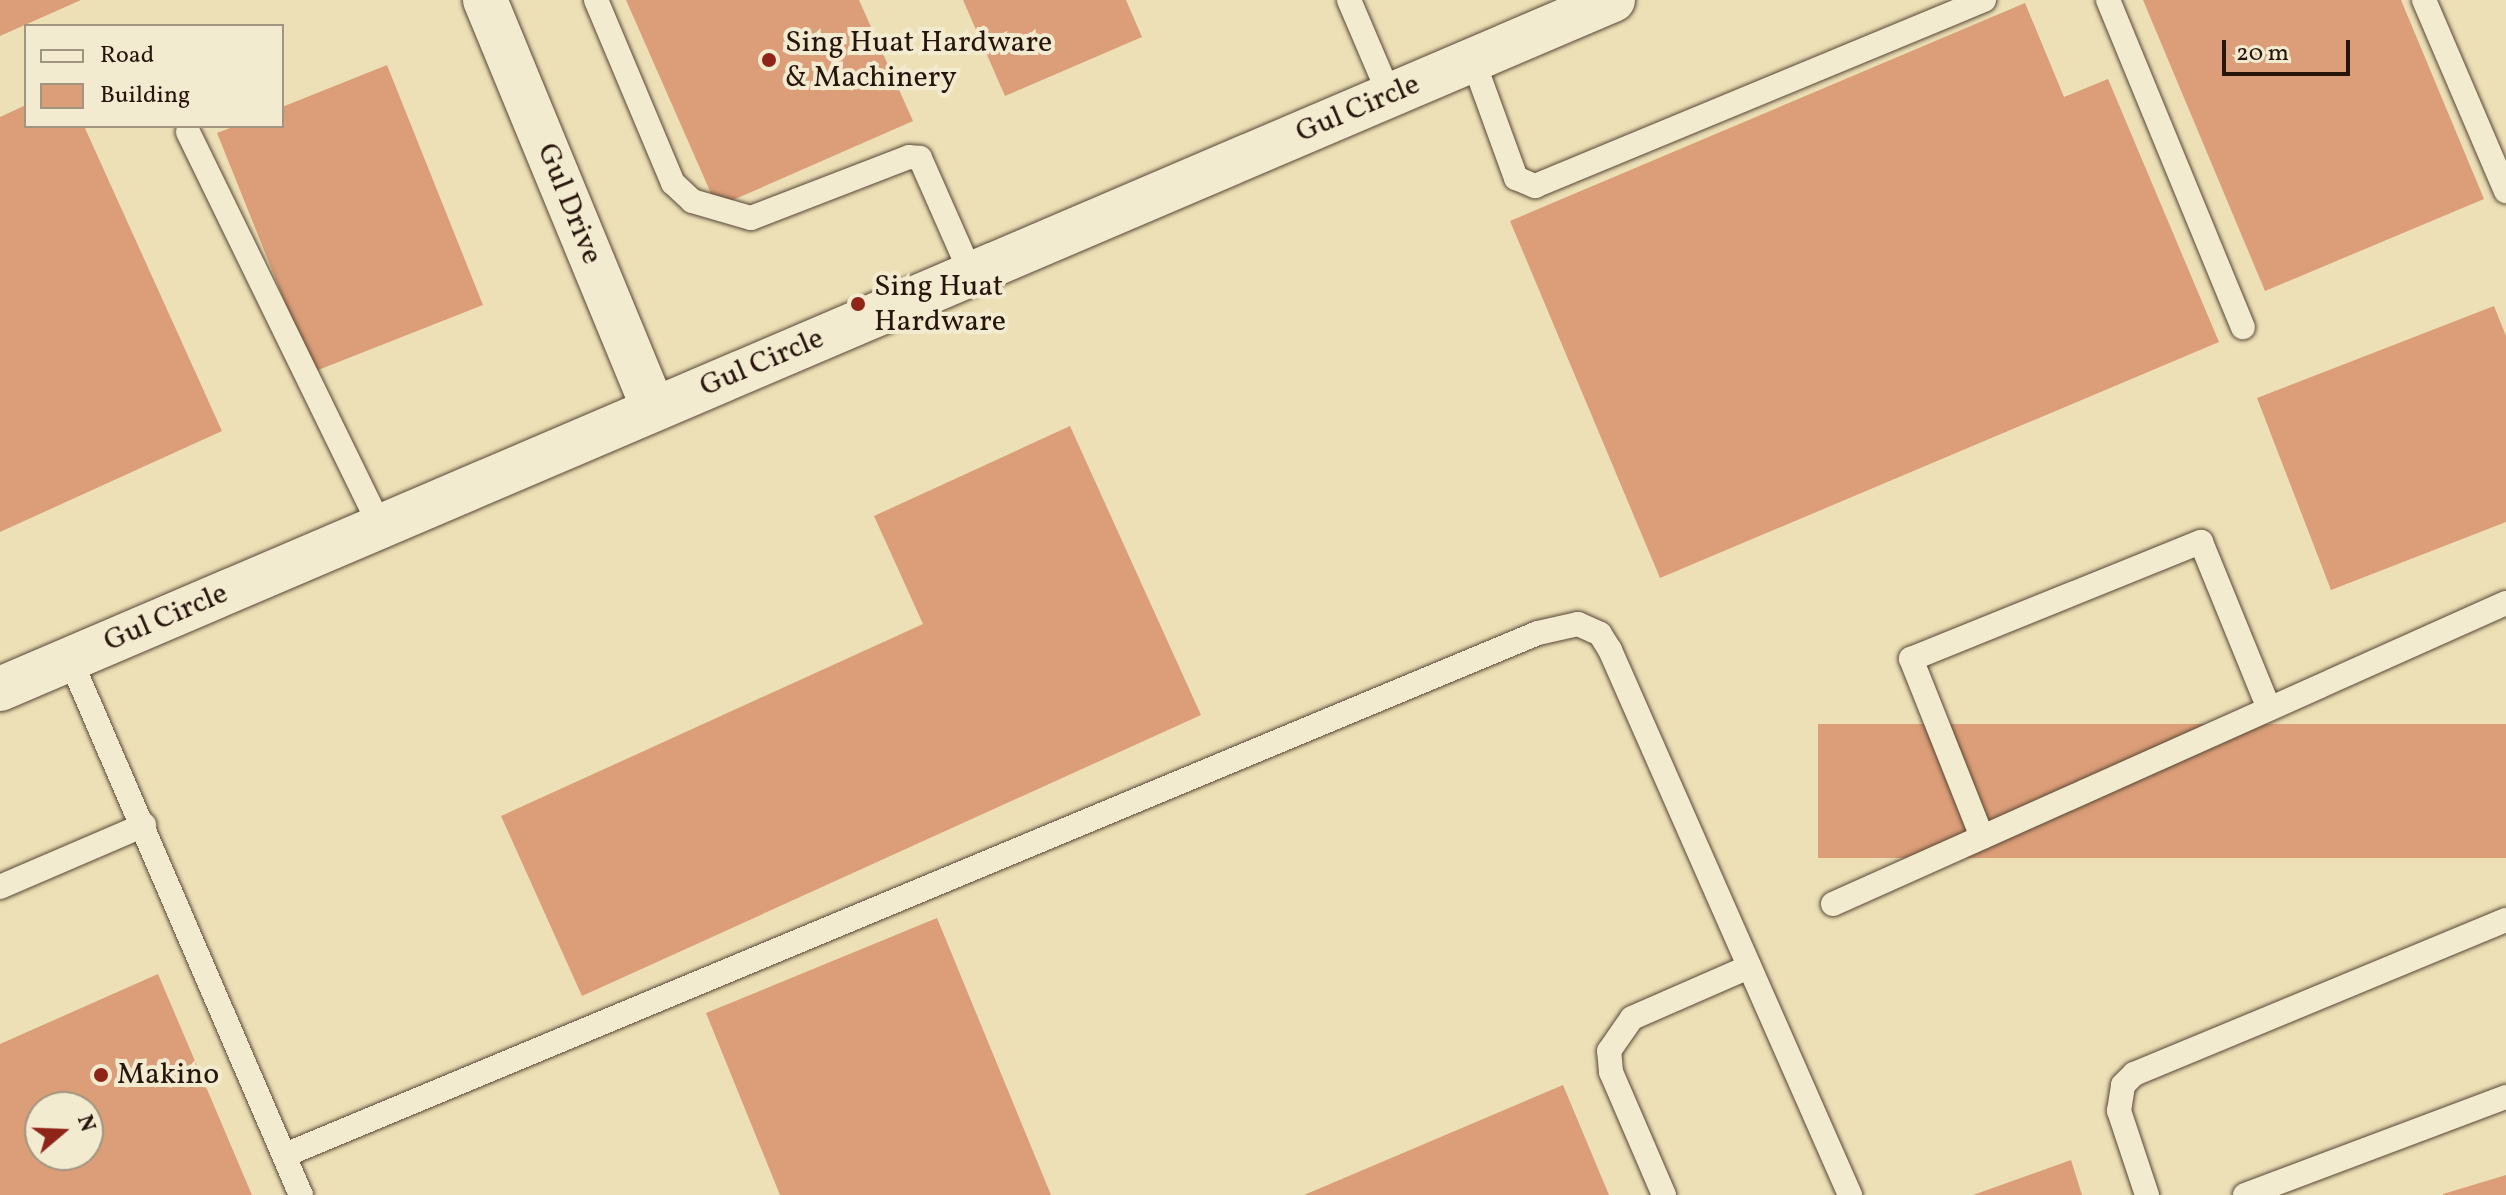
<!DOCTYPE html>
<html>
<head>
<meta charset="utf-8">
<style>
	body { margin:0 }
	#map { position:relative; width:2506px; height:1195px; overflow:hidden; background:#ede0b6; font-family:Vollkorn,serif }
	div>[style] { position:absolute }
	.building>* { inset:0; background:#db9e78; transform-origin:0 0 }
	.roads { filter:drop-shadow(0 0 2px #584736) drop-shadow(0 0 2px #584736) }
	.service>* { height:24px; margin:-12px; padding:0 12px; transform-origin:12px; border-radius:12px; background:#f3ebd0 }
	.minor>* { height:44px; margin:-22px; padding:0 22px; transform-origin:22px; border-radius:22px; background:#f3ebd0 }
	.dots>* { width:22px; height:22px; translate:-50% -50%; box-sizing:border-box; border:4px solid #f3ebd0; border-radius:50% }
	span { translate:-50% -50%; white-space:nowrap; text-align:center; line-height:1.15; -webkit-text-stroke:8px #f3ebd0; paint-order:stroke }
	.poi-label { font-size:30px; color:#27140b }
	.left { translate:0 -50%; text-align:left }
	.street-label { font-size:30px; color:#27140b }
	.legend { position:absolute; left:24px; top:24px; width:260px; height:104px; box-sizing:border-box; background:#f3ebd0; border:2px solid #a19581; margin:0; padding:10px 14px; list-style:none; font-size:24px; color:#27140b }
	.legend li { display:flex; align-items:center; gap:16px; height:40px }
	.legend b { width:40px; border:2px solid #a19581 }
	.north { position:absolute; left:24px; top:1091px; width:80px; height:80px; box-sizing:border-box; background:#f3ebd0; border:2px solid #a19581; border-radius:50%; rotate:71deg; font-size:22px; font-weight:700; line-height:32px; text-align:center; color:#27140b }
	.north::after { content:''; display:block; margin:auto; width:28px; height:36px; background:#8f2418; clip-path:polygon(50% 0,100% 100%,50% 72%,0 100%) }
	.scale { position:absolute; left:2222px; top:40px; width:128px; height:36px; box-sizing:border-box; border:4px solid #27140b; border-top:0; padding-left:10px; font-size:24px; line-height:28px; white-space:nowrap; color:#27140b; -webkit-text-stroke:6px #f3ebd0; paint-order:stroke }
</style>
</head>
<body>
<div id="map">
	<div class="building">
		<div style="clip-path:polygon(0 0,81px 0,0 36px)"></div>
		<div style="clip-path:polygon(626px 0,859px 0,913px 121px,717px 207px)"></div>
		<div style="clip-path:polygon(963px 0,1126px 0,1142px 37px,1005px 96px)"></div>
		<div style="clip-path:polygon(2143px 0,2401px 0,2484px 199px,2265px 291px)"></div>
		<div style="clip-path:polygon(2025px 3px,2064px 97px,2108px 79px,2219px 342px,1660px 578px,1510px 221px)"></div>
		<div style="clip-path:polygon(387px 65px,483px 305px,313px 372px,217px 133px,235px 126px,282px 126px,282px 107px)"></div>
		<div style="clip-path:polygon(26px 105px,26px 126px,84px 126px,222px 431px,0 532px,0 117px)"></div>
		<div style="clip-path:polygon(2494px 306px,2506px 336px,2506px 522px,2331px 590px,2257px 398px)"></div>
		<div style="clip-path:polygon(1070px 426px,1201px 715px,582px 996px,501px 816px,923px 624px,874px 516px)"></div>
		<div style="left:2506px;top:724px;width:134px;height:688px;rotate:90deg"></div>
		<div style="clip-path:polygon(937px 918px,1051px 1195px,780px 1195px,706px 1013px)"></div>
		<div style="clip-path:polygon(evenodd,158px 974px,252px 1195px,0 1195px,0 1044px,158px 974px,40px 1107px,88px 1107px,88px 1155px,40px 1155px,40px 1107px)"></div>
		<div style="clip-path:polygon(1563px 1085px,1609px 1195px,1304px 1195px)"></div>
		<div style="clip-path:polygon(2071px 1160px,2082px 1195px,1973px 1195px)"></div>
		<div style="clip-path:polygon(2506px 1175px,2506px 1195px,2443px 1195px,2443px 1194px)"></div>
	</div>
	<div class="roads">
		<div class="service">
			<div style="left:596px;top:0;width:199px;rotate:67.2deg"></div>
			<div style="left:673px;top:183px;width:26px;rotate:43deg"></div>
			<div style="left:692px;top:201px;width:61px;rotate:16.1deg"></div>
			<div style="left:751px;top:218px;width:169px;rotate:-21.1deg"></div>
			<div style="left:909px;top:157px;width:11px;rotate:5deg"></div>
			<div style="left:920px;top:158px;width:129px;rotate:66.2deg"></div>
			<div style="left:1349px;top:0;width:104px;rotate:66.9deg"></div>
			<div style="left:2108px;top:0;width:354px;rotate:67.6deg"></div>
			<div style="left:2424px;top:0;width:208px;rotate:66.8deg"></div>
			<div style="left:1473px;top:60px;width:126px;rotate:70deg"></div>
			<div style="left:1516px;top:178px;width:21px;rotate:23deg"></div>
			<div style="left:1535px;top:186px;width:486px;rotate:-22.5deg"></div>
			<div style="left:188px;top:132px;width:438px;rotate:64deg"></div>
			<div style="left:70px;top:659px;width:584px;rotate:66.69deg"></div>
			<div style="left:1982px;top:837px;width:192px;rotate:-111.7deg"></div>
			<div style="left:1911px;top:659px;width:313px;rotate:-22deg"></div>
			<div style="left:2201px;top:542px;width:180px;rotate:67.8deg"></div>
			<div style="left:0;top:887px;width:157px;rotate:-23.3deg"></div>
			<div style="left:1833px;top:904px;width:737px;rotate:-24.1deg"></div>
			<div style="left:285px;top:1155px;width:1357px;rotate:-22.62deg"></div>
			<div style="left:1538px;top:633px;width:41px;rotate:-12.7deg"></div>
			<div style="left:1578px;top:624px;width:24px;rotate:24deg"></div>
			<div style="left:1600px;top:634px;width:19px;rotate:58deg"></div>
			<div style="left:1610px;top:650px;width:596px;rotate:66.23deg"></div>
			<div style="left:1664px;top:1195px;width:134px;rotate:-113.3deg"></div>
			<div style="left:1611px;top:1072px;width:21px;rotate:-95deg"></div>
			<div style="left:1609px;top:1051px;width:40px;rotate:-55.1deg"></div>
			<div style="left:1632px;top:1018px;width:128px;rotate:-23.6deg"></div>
			<div style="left:2147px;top:1195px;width:89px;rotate:-108.4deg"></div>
			<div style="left:2119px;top:1111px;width:26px;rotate:-81deg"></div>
			<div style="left:2123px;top:1085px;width:16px;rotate:-45deg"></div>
			<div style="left:2134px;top:1074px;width:403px;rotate:-22.5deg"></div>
			<div style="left:2245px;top:1195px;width:279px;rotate:-20.6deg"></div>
		</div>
		<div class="minor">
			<div style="left:485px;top:0;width:441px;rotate:67.6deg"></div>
			<div style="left:0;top:689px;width:1754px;rotate:-23.13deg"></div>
		</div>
	</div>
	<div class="dots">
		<div style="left:769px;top:60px;background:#8f2418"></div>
		<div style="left:858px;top:304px;background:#8f2418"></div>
		<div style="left:101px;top:1075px;background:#8f2418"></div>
	</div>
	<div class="poi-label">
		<span class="left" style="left:785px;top:60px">Sing Huat Hardware<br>&amp; Machinery</span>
		<span class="left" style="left:874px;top:304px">Sing Huat<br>Hardware</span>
		<span class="left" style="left:117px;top:1075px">Makino</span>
	</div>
	<div class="street-label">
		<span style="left:1358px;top:109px;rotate:-23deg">Gul Circle</span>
		<span style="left:569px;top:204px;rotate:68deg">Gul Drive</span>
		<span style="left:762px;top:363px;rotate:-23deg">Gul Circle</span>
		<span style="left:166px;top:618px;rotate:-23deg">Gul Circle</span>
	</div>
	<ul class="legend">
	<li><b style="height:10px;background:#f3ebd0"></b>Road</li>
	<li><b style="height:22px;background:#db9e78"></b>Building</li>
	</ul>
	<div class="north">N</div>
	<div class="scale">20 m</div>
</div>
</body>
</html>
